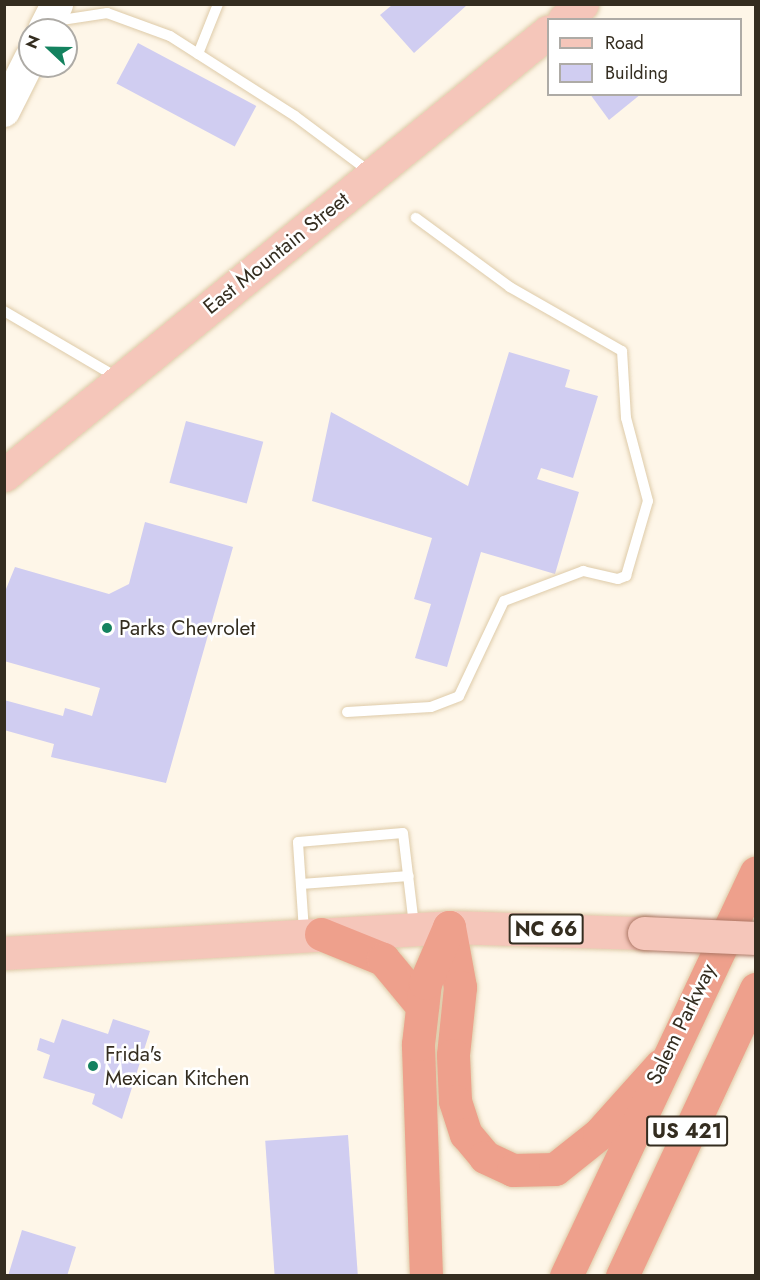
<!DOCTYPE html>
<html>
<head>
<meta charset="utf-8">
<style>
	body { margin:0 }
	#map { position:relative; width:760px; height:1280px; overflow:hidden; background:#fef6e8; font-family:Jost,sans-serif }
	div>[style] { position:absolute }
	.building>* { inset:0; background:#d0cdf1; transform-origin:0 0 }
	.roads { filter:drop-shadow(0 0 2px #decba9) drop-shadow(0 0 2px #decba9) }
	.lane>* { height:10px; margin:-5px; padding:0 5px; transform-origin:5px; border-radius:5px; background:#fff }
	.secondary>* { height:32px; margin:-16px; padding:0 16px; transform-origin:16px; border-radius:16px; background:#fff }
	.primary>* { height:33px; margin:-16.5px; padding:0 16.5px; transform-origin:16.5px; border-radius:16.5px; background:#f5c6ba }
	.highway>* { height:33px; margin:-16.5px; padding:0 16.5px; transform-origin:16.5px; border-radius:16.5px; background:#eea08c }
	.bridges { filter:drop-shadow(0 0 2px #ad7866) drop-shadow(0 0 2px #ad7866) }
	.primary-bridge>* { height:33px; margin:-16.5px; padding:0 16.5px; transform-origin:16.5px; border-radius:16.5px; background:#f5c6ba }
	.dots>* { width:16px; height:16px; translate:-50% -50%; box-sizing:border-box; border:3px solid #fff; border-radius:50% }
	span { translate:-50% -50%; white-space:nowrap; text-align:center; line-height:1.15; -webkit-text-stroke:5px #fff; paint-order:stroke }
	.shield-label span { padding:2px 4px; background:#fff; border:2px solid; border-radius:4px; -webkit-text-stroke-width:0 }
	.shield-label { font-size:20px; color:#342d20; font-weight:700 }
	.street-label { font-size:21px; color:#342d20 }
	.poi-label { font-size:21px; color:#342d20 }
	.left { translate:0 -50%; text-align:left }
	.frame { position:absolute; inset:0; border:6px solid #342d20; pointer-events:none }
	.legend { position:absolute; left:547px; top:18px; width:195px; height:78px; box-sizing:border-box; background:#fff; border:2px solid #aeaba6; margin:0; padding:8px 10px; list-style:none; font-size:18px; color:#342d20 }
	.legend li { display:flex; align-items:center; gap:12px; height:30px }
	.legend b { width:30px; border:2px solid #aeaba6 }
	.north { position:absolute; left:18px; top:18px; width:60px; height:60px; box-sizing:border-box; background:#fff; border:2px solid #aeaba6; border-radius:50%; rotate:292deg; font-size:16px; font-weight:700; line-height:24px; text-align:center; color:#342d20 }
	.north::after { content:''; display:block; margin:auto; width:21px; height:27px; background:#14825f; clip-path:polygon(50% 0,100% 100%,50% 72%,0 100%) }
</style>
</head>
<body>
<div id="map">
	<div class="building">
		<div style="clip-path:polygon(392px 5px,467px 5px,414px 53px,380px 15px)"></div>
		<div style="left:138px;top:43px;width:134px;height:46px;rotate:28deg"></div>
		<div style="clip-path:polygon(590px 94px,641px 94px,609px 120px)"></div>
		<div style="clip-path:polygon(509px 352px,570px 370px,565px 387px,598px 396px,573px 478px,541px 468px,537px 479px,579px 492px,555px 574px,481px 552px,447px 667px,415px 658px,431px 604px,414px 599px,432px 538px,312px 501px,331px 412px,468px 486px)"></div>
		<div style="left:186px;top:421px;width:80px;height:64px;rotate:15deg"></div>
		<div style="clip-path:polygon(145px 522px,233px 547px,166px 783px,51px 757px,54px 744px,4px 730px,4px 700px,63px 716px,65px 708px,92px 716px,100px 688px,4px 661px,4px 594px,15px 567px,109px 594px,129px 584px)"></div>
		<div style="clip-path:polygon(62px 1019px,108px 1034px,113px 1019px,150px 1031px,122px 1119px,92px 1104px,95px 1094px,43px 1078px,50px 1055px,37px 1050px,40px 1038px,54px 1043px)"></div>
		<div style="left:348px;top:1135px;width:141px;height:83px;rotate:86deg"></div>
		<div style="clip-path:polygon(22px 1230px,76px 1247px,67px 1276px,8px 1276px)"></div>
	</div>
	<div class="roads">
		<div class="lane">
			<div style="left:55px;top:21px;width:53px;rotate:-8.7deg"></div>
			<div style="left:107px;top:13px;width:67px;rotate:20.1deg"></div>
			<div style="left:170px;top:36px;width:148px;rotate:32.6deg"></div>
			<div style="left:295px;top:116px;width:94px;rotate:36.7deg"></div>
			<div style="left:198px;top:54px;width:54px;rotate:-68.2deg"></div>
			<div style="left:4px;top:311px;width:132px;rotate:30.4deg"></div>
			<div style="left:347px;top:712px;width:84px;rotate:-3.4deg"></div>
			<div style="left:431px;top:707px;width:30px;rotate:-21deg"></div>
			<div style="left:459px;top:696px;width:105px;rotate:-64.7deg"></div>
			<div style="left:504px;top:601px;width:85px;rotate:-20.8deg"></div>
			<div style="left:583px;top:571px;width:36px;rotate:13deg"></div>
			<div style="left:618px;top:579px;width:9px;rotate:-21deg"></div>
			<div style="left:626px;top:576px;width:78px;rotate:-73.7deg"></div>
			<div style="left:648px;top:501px;width:86px;rotate:-104.8deg"></div>
			<div style="left:626px;top:418px;width:67px;rotate:-93.4deg"></div>
			<div style="left:622px;top:351px;width:129px;rotate:-150.3deg"></div>
			<div style="left:510px;top:287px;width:117px;rotate:-143.7deg"></div>
			<div style="left:301px;top:884px;width:108px;rotate:-4.2deg"></div>
			<div style="left:304px;top:931px;width:89px;rotate:-93.9deg"></div>
			<div style="left:298px;top:842px;width:105px;rotate:-4.9deg"></div>
			<div style="left:403px;top:833px;width:93px;rotate:83.2deg"></div>
		</div>
		<div class="secondary">
			<div style="left:44px;top:30px;width:29px;rotate:-63deg"></div>
			<div style="left:4px;top:111px;width:58px;rotate:-63.4deg"></div>
		</div>
		<div class="primary">
			<div style="left:564px;top:20px;width:24px;rotate:-42deg"></div>
			<div style="left:4px;top:475px;width:702px;rotate:-39.16deg"></div>
			<div style="left:4px;top:953px;width:446px;rotate:-3.3deg"></div>
			<div style="left:449px;top:927px;width:195px;rotate:1.8deg"></div>
		</div>
		<div class="highway">
			<div style="left:449px;top:927px;width:61px;rotate:79.6deg"></div>
			<div style="left:460px;top:987px;width:68px;rotate:95.9deg"></div>
			<div style="left:453px;top:1055px;width:46px;rotate:87.5deg"></div>
			<div style="left:455px;top:1101px;width:35px;rotate:72deg"></div>
			<div style="left:466px;top:1134px;width:30px;rotate:50deg"></div>
			<div style="left:485px;top:1157px;width:31px;rotate:25deg"></div>
			<div style="left:513px;top:1170px;width:42px;rotate:-1.4deg"></div>
			<div style="left:555px;top:1169px;width:56px;rotate:-38.5deg"></div>
			<div style="left:599px;top:1134px;width:93px;rotate:-48.1deg"></div>
			<div style="left:321px;top:934px;width:67px;rotate:22deg"></div>
			<div style="left:383px;top:959px;width:61px;rotate:50.3deg"></div>
			<div style="left:426px;top:1276px;width:232px;rotate:-92deg"></div>
			<div style="left:418px;top:1044px;width:61px;rotate:-83.5deg"></div>
			<div style="left:425px;top:983px;width:61px;rotate:-66.8deg"></div>
			<div style="left:566px;top:1276px;width:446px;rotate:-64.8deg"></div>
			<div style="left:622px;top:1276px;width:317px;rotate:-65deg"></div>
		</div>
	</div>
	<div class="bridges">
		<div class="primary-bridge">
			<div style="left:644px;top:933px;width:112px;rotate:2.6deg"></div>
		</div>
	</div>
	<div class="dots">
		<div style="left:107px;top:628px;background:#14825f"></div>
		<div style="left:93px;top:1066px;background:#14825f"></div>
	</div>
	<div class="shield-label">
		<span style="left:546px;top:929px">NC 66</span>
		<span style="left:687px;top:1131px">US 421</span>
	</div>
	<div class="street-label">
		<span style="left:276px;top:253px;rotate:-39deg">East Mountain Street</span>
		<span style="left:681px;top:1024px;rotate:-64deg">Salem Parkway</span>
	</div>
	<div class="poi-label">
		<span class="left" style="left:119px;top:628px">Parks Chevrolet</span>
		<span class="left" style="left:105px;top:1066px">Frida's<br>Mexican Kitchen</span>
	</div>
	<div class="frame"></div>
	<ul class="legend">
	<li><b style="height:8px;background:#f5c6ba"></b>Road</li>
	<li><b style="height:16px;background:#d0cdf1"></b>Building</li>
	</ul>
	<div class="north">N</div>
</div>
</body>
</html>
